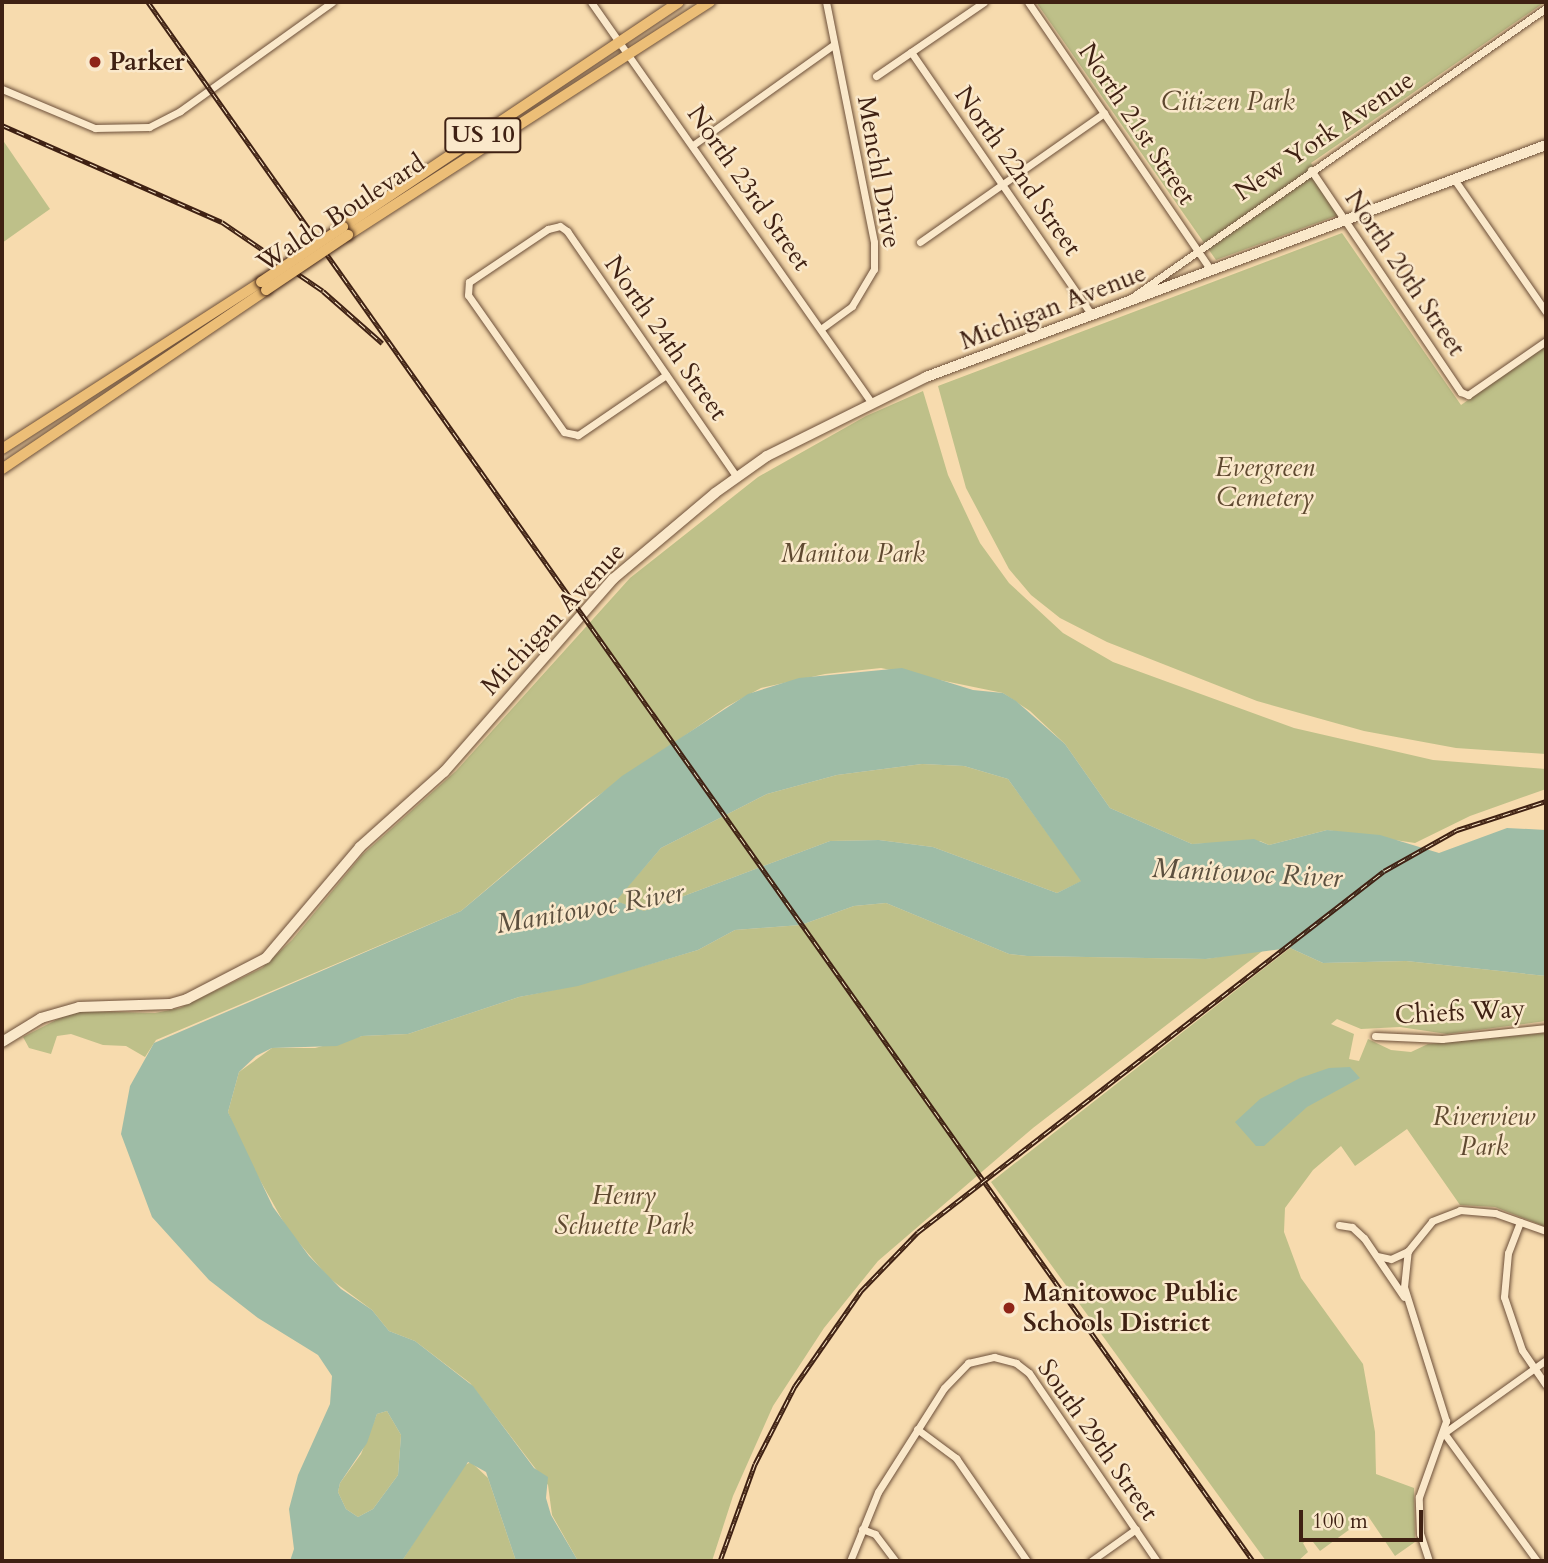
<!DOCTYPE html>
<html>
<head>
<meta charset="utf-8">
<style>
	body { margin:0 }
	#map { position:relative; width:1548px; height:1563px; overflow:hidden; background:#f7dbae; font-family:Cardo,serif }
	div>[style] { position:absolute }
	.green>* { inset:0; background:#bec089 }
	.water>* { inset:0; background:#9ebca6 }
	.roads { filter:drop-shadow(0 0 2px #6d503a) drop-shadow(0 0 2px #6d503a) }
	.street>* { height:7px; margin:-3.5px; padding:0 3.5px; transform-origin:3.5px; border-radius:3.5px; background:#fae8ca }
	.secondary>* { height:10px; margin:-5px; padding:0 5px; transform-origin:5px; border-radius:5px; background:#fae8ca }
	.primary>* { height:10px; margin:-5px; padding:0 5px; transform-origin:5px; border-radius:5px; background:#ecbe77 }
	.rail>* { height:5px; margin-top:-2.5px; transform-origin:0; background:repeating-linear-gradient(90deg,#fae8ca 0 8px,#3f2113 0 16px); box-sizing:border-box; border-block:2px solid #3f2113 }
	.bridges { filter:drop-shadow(0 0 2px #3f2113) drop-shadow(0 0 2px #3f2113) }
	.primary-bridge>* { height:10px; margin:-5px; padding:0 5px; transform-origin:5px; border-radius:5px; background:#ecbe77 }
	.dots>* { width:19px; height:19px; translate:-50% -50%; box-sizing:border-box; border:4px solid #fae8ca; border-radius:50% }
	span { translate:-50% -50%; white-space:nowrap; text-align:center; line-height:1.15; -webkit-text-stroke:5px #fae8ca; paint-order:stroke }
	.shield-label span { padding:2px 5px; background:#fae8ca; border:2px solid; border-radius:5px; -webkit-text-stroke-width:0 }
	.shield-label { font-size:24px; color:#3f2113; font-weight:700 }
	.poi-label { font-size:26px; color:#3f2113; font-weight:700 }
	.left { translate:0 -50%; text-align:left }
	.park-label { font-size:26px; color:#5f4930; font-style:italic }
	.street-label { font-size:26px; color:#3f2113 }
	.water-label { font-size:28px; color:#5c503f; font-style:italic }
	.frame { position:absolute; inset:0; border:4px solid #3f2113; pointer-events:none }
	.scale { position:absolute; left:1299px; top:1510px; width:124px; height:32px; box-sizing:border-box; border:4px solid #3f2113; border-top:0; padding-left:9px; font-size:21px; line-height:24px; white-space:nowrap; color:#3f2113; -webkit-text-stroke:5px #fae8ca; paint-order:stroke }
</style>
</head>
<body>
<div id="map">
	<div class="green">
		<div style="clip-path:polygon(1036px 2px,1545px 2px,1311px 163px,1344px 213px,1216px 260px)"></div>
		<div style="clip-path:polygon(2px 139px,50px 209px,2px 243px)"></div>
		<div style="clip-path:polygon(1342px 233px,1461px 405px,1546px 346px,1546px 754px,1456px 748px,1364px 731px,1257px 701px,1107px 642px,1060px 618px,1031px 595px,1009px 569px,966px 488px,938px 386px)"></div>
		<div style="clip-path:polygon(923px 391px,948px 475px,980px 543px,1009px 583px,1063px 633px,1113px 662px,1294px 728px,1433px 760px,1546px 769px,1546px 789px,1470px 816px,1415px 843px,1327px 830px,1269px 845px,1260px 841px,1192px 844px,1110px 808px,1065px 744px,1030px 711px,1003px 693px,881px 668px,825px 674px,761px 688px,726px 707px,589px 802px,461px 911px,156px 1040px,145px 1057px,126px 1046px,103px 1045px,71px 1034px,57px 1036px,51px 1054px,29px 1048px,23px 1037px,60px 1018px,83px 1011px,155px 1013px,180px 1008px,262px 968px,292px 940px,362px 855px,456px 771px,630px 578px,758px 477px,866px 416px)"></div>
		<div style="clip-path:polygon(922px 764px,964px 766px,1008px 779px,1082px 881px,1057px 893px,933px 847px,879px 840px,830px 841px,644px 911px,615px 901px,661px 848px,767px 794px,837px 775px)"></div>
		<div style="clip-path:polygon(886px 903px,1009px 954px,1027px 956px,1206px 959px,1265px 949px,1033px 1128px,878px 1261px,824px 1328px,773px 1406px,733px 1496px,712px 1561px,578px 1561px,552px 1515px,548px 1485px,470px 1383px,415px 1341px,389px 1331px,372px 1310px,329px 1278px,288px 1230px,243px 1150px,228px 1112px,239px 1072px,272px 1048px,315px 1048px,362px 1036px,408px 1034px,519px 997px,578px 985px,698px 950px,735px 930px,801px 925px,854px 906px)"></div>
		<div style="clip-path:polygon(1290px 948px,1323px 963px,1406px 961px,1546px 976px,1546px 1021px,1447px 1034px,1400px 1027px,1361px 1029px,1337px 1019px,1331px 1024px,1354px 1034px,1349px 1059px,1359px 1061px,1368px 1039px,1391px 1050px,1411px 1052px,1428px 1044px,1546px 1033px,1546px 1227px,1495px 1207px,1460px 1205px,1407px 1129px,1355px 1166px,1341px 1146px,1313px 1170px,1285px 1208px,1284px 1232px,1301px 1278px,1363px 1364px,1375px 1432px,1376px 1474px,1414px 1488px,1415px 1542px,1395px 1556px,1368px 1516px,1320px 1551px,1310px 1538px,1303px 1543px,1308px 1552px,1298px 1561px,1266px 1561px,991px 1182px)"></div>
		<div style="clip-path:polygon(387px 1411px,401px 1435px,398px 1475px,373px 1509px,358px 1517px,346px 1509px,338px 1492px,340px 1483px,361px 1454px,377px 1414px)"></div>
		<div style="clip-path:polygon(471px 1462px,488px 1478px,516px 1561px,402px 1561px,461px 1467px)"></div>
	</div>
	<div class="water">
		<div style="clip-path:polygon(evenodd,902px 668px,973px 690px,1003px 693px,1016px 701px,1065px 744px,1110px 808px,1192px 844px,1254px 839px,1269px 845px,1327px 830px,1380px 835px,1439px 853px,1507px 828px,1546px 830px,1546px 976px,1406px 961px,1323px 963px,1290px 948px,1206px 959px,1027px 956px,1009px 954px,886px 903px,854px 906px,801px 925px,735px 930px,698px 950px,578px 986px,519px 997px,408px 1034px,362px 1036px,337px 1046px,272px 1048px,256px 1056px,239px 1072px,228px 1112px,273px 1207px,309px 1256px,341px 1289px,372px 1310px,389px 1331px,415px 1341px,473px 1386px,534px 1468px,548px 1477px,546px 1498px,551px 1515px,578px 1561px,516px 1561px,486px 1472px,468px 1462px,402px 1561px,290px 1561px,294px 1549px,289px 1509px,298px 1475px,330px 1404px,332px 1376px,318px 1355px,258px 1318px,209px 1280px,152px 1217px,121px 1134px,130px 1086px,154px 1043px,461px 911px,622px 776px,748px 694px,799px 678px,902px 668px,922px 764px,964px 766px,1008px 779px,1081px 881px,1057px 893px,933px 847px,879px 840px,830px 841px,644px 911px,616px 901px,661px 848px,767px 794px,837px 775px,922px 764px,902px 668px,387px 1411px,401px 1435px,398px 1475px,373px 1509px,358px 1517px,346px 1509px,338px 1492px,340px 1483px,367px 1443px,377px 1414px,387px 1411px)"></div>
		<div style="clip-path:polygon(1350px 1067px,1360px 1078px,1307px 1107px,1264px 1146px,1256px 1146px,1235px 1122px,1260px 1099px,1300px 1078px,1329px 1068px)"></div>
	</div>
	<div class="roads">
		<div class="street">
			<div style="left:591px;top:2px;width:487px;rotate:55deg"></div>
			<div style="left:1028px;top:2px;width:325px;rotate:55.7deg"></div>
			<div style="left:911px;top:52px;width:318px;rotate:55.5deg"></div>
			<div style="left:876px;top:76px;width:131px;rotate:-34.4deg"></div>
			<div style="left:2px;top:89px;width:101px;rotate:22.8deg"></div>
			<div style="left:95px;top:128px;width:54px;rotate:-1.1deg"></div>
			<div style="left:149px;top:127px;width:35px;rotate:-27deg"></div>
			<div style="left:180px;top:111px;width:187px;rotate:-35.6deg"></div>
			<div style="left:693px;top:145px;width:172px;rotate:-35.5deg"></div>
			<div style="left:1311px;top:170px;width:268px;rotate:56deg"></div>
			<div style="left:1461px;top:392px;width:8px;rotate:23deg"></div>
			<div style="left:1468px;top:395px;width:95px;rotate:-34.7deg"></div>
			<div style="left:1454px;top:179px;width:162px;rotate:55.3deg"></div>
			<div style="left:920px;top:242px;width:225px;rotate:-35deg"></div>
			<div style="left:1131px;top:298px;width:506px;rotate:-34.95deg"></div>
			<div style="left:822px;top:328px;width:37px;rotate:-36deg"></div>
			<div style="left:852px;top:306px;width:43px;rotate:-59.3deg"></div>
			<div style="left:874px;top:269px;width:27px;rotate:-90deg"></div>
			<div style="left:874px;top:242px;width:245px;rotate:-101.3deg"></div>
			<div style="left:666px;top:375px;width:107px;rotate:145.7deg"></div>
			<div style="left:578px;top:435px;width:14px;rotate:-168deg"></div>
			<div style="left:564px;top:432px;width:167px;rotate:-125deg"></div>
			<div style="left:468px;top:295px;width:13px;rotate:-86deg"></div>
			<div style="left:469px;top:282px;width:95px;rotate:-33.9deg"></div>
			<div style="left:548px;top:229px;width:12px;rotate:-14deg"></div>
			<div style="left:560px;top:226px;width:9px;rotate:36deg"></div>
			<div style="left:567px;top:231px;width:298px;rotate:55.4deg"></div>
			<div style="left:1375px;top:1036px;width:67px;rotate:2.6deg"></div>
			<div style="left:1442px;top:1039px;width:105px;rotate:-6deg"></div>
			<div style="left:1520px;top:1222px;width:33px;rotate:111deg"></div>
			<div style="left:1508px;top:1253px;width:44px;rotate:95.2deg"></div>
			<div style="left:1504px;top:1297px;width:56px;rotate:71.2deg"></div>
			<div style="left:1522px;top:1350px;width:42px;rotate:55.6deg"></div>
			<div style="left:1339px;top:1225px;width:13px;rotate:9deg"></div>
			<div style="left:1352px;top:1227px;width:16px;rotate:43deg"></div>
			<div style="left:1364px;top:1238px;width:71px;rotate:55.9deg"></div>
			<div style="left:1377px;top:1256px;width:14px;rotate:12deg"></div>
			<div style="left:1391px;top:1259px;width:19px;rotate:-25deg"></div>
			<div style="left:917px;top:1429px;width:49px;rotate:36.6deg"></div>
			<div style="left:956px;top:1458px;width:125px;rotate:55.4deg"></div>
			<div style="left:862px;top:1529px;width:14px;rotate:21deg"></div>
			<div style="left:875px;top:1534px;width:34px;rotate:53deg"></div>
			<div style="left:850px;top:1561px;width:74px;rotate:-67.9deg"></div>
			<div style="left:878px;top:1492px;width:123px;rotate:-57.6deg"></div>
			<div style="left:944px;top:1388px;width:35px;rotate:-46deg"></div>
			<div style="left:968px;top:1363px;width:27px;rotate:-13deg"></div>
			<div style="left:994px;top:1357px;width:23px;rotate:15deg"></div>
			<div style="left:1016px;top:1363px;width:16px;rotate:38deg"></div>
			<div style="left:1029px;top:1373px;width:227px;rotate:55.8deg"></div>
			<div style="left:1091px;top:1561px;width:55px;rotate:-35.4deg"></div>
			<div style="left:1429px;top:1561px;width:28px;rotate:-108deg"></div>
			<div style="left:1420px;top:1534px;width:37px;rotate:-92deg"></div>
			<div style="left:1419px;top:1497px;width:81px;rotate:-70.4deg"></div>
			<div style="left:1446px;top:1421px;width:140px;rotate:-107.4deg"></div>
			<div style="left:1404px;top:1287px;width:36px;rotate:-84deg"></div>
			<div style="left:1408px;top:1251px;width:38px;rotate:-51deg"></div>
			<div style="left:1432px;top:1221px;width:30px;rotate:-21deg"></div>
			<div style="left:1460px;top:1210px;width:35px;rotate:5deg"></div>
			<div style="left:1495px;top:1213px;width:54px;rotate:19.4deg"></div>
			<div style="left:1537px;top:1561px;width:158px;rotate:-126deg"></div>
			<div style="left:1444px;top:1433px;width:125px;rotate:-35.6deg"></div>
		</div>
		<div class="secondary">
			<div style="left:2px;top:1042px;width:46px;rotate:-31.6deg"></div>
			<div style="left:41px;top:1018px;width:40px;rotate:-16deg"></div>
			<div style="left:79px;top:1007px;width:91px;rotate:-1.9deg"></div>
			<div style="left:170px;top:1004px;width:18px;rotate:-16deg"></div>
			<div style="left:187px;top:999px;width:89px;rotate:-27.4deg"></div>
			<div style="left:266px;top:958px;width:145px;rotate:-49.7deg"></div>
			<div style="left:360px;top:847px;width:113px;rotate:-41.8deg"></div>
			<div style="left:444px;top:772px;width:257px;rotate:-48.8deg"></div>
			<div style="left:613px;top:579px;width:133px;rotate:-40.1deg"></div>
			<div style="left:715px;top:493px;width:64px;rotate:-35.4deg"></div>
			<div style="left:767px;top:456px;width:178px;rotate:-26.4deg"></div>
			<div style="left:926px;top:377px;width:662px;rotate:-20.52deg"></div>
		</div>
		<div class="primary">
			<div style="left:343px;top:227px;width:404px;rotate:-33.8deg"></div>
			<div style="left:348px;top:235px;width:431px;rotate:-32.8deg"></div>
			<div style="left:2px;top:449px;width:308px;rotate:-32.8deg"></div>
			<div style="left:2px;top:469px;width:319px;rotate:-34.1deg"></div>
		</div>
	</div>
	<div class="rail">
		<div style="left:148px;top:2px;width:1911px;rotate:54.67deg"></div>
		<div style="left:2px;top:125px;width:240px;rotate:23.8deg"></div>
		<div style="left:222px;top:222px;width:122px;rotate:34.3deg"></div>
		<div style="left:323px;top:291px;width:79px;rotate:41.4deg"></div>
		<div style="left:720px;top:1561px;width:103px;rotate:-70.2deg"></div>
		<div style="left:755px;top:1464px;width:88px;rotate:-62.9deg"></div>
		<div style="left:795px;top:1386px;width:116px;rotate:-55.2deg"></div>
		<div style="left:861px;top:1291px;width:82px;rotate:-46deg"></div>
		<div style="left:918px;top:1232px;width:589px;rotate:-37.76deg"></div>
		<div style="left:1384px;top:871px;width:84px;rotate:-29.3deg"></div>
		<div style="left:1457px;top:830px;width:94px;rotate:-18deg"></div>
	</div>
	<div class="bridges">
		<div class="primary-bridge">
			<div style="left:261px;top:282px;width:99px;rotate:-33.9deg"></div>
			<div style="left:266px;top:290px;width:99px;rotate:-33.9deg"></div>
		</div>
	</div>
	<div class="dots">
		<div style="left:95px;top:62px;background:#8f2418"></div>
		<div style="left:1009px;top:1308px;background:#8f2418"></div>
	</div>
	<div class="shield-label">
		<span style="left:483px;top:135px">US 10</span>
	</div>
	<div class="poi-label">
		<span class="left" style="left:109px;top:62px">Parker</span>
		<span class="left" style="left:1023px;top:1308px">Manitowoc Public<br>Schools District</span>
	</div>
	<div class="park-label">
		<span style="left:1228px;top:102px">Citizen Park</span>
		<span style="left:1265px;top:483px">Evergreen<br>Cemetery</span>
		<span style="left:853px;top:554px">Manitou Park</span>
		<span style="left:1484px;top:1132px">Riverview<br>Park</span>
		<span style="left:624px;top:1211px">Henry<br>Schuette Park</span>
	</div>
	<div class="street-label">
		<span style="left:1137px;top:124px;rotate:56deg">North 21st Street</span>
		<span style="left:1324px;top:136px;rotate:-34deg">New York Avenue</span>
		<span style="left:1018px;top:171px;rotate:55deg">North 22nd Street</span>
		<span style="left:879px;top:172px;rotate:80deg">Menchl Drive</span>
		<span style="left:749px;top:188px;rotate:55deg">North 23rd Street</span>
		<span style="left:341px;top:213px;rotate:-33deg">Waldo Boulevard</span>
		<span style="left:1405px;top:273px;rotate:56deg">North 20th Street</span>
		<span style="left:1053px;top:307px;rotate:-21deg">Michigan Avenue</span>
		<span style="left:666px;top:338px;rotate:55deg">North 24th Street</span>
		<span style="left:553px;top:619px;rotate:-47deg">Michigan Avenue</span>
		<span style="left:1460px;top:1012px;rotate:-3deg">Chiefs Way</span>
		<span style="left:1098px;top:1440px;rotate:55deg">South 29th Street</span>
	</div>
	<div class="water-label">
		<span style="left:1247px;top:873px;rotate:3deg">Manitowoc River</span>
		<span style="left:590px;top:908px;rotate:-10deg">Manitowoc River</span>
	</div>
	<div class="frame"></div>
	<div class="scale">100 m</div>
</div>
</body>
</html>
